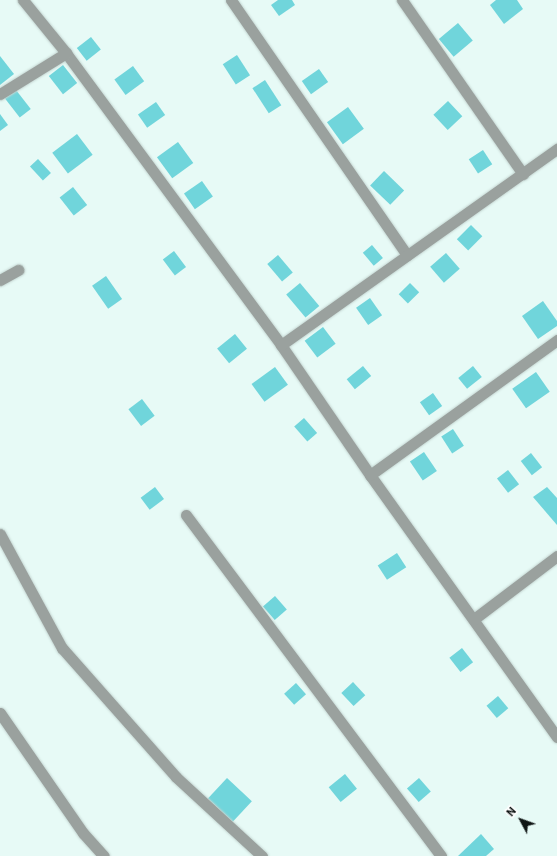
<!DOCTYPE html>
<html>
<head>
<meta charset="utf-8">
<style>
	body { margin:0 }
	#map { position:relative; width:557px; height:856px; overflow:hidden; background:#e7faf6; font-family:Roboto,sans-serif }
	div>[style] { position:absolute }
	.building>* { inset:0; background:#70d5db; transform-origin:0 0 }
	.roads { filter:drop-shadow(0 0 1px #c5d6d2) drop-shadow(0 0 1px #c5d6d2) }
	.minor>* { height:11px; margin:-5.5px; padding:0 5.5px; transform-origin:5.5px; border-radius:5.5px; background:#9aa19e }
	span { translate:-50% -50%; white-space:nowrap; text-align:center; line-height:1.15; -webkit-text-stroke:3px #fff; paint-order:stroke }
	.north { position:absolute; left:501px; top:800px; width:40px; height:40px; -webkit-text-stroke:3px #fff; paint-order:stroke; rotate:311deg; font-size:11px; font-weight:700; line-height:16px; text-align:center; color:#101615 }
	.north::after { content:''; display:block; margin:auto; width:14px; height:18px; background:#101615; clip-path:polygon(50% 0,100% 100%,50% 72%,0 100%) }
</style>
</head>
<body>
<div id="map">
	<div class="building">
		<div style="clip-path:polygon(278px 0,292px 0,295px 5px,279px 16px,271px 5px)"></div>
		<div style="clip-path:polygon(496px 0,517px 0,523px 9px,504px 24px,490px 5px)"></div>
		<div style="left:458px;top:23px;width:23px;height:25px;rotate:50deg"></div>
		<div style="left:91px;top:37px;width:16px;height:18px;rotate:52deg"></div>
		<div style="left:237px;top:55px;width:24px;height:17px;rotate:57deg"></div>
		<div style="clip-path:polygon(0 56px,14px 74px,0 85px)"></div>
		<div style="left:63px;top:65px;width:23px;height:18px;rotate:52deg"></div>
		<div style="left:133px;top:66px;width:19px;height:23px;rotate:54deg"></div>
		<div style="left:319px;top:69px;width:16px;height:21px;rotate:55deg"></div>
		<div style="left:265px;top:80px;width:30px;height:15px;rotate:57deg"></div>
		<div style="left:16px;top:90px;width:24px;height:14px;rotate:52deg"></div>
		<div style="left:448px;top:101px;width:21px;height:20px;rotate:47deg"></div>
		<div style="left:156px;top:102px;width:16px;height:22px;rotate:55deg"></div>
		<div style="left:348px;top:107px;width:27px;height:26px;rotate:54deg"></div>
		<div style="clip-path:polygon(0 114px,8px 125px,0 131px)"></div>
		<div style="left:77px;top:134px;width:26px;height:31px;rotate:53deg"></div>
		<div style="left:178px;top:142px;width:26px;height:26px;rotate:54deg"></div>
		<div style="left:483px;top:150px;width:17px;height:17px;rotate:57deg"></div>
		<div style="left:38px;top:159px;width:19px;height:11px;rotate:47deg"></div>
		<div style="left:384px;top:171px;width:28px;height:20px;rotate:44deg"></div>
		<div style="left:202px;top:181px;width:19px;height:22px;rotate:55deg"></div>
		<div style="left:73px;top:187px;width:23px;height:17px;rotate:52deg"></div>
		<div style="left:471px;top:225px;width:16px;height:20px;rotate:45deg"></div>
		<div style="left:372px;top:245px;width:17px;height:12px;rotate:50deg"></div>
		<div style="left:174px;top:251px;width:20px;height:14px;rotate:53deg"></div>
		<div style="left:446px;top:253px;width:21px;height:21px;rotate:49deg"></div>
		<div style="left:278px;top:255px;width:23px;height:14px;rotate:50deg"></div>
		<div style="left:106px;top:276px;width:28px;height:17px;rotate:55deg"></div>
		<div style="left:300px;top:283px;width:30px;height:18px;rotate:50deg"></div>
		<div style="left:410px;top:283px;width:13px;height:16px;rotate:45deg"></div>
		<div style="left:370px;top:298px;width:21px;height:17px;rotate:55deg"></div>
		<div style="clip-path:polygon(543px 301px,557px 321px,557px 326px,538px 339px,522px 316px)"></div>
		<div style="left:323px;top:327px;width:21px;height:23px;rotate:53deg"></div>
		<div style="left:235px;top:334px;width:19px;height:23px;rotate:51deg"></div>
		<div style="left:363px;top:366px;width:13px;height:21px;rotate:51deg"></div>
		<div style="left:473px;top:366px;width:14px;height:19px;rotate:51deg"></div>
		<div style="left:275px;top:367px;width:22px;height:29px;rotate:54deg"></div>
		<div style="left:536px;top:372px;width:24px;height:29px;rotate:55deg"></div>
		<div style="left:433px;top:393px;width:16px;height:16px;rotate:55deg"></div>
		<div style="left:142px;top:399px;width:21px;height:17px;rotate:53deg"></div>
		<div style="left:304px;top:418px;width:20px;height:13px;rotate:49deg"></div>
		<div style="left:453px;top:429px;width:20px;height:14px;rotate:57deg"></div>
		<div style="left:424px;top:452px;width:23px;height:17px;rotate:56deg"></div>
		<div style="left:531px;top:453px;width:18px;height:13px;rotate:52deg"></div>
		<div style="left:508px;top:470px;width:18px;height:14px;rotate:52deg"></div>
		<div style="left:155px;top:487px;width:15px;height:18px;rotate:53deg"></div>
		<div style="clip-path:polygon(547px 487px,557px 498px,557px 525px,533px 497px)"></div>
		<div style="left:397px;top:553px;width:17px;height:23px;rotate:57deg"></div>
		<div style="left:275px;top:596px;width:18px;height:16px;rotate:49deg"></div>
		<div style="left:462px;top:648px;width:18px;height:16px;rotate:52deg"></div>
		<div style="left:353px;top:682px;width:18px;height:16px;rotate:47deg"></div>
		<div style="left:296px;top:683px;width:15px;height:16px;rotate:48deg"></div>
		<div style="left:498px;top:696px;width:16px;height:15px;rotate:50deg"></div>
		<div style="left:345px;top:774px;width:19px;height:21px;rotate:51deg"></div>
		<div style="left:227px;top:778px;width:34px;height:28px;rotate:43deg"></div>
		<div style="left:419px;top:778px;width:18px;height:16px;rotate:49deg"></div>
		<div style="clip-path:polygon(481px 834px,494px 849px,486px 856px,458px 856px)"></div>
	</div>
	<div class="roads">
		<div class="minor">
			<div style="left:23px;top:0;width:68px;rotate:50.9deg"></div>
			<div style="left:66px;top:53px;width:363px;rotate:53.6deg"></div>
			<div style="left:281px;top:345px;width:158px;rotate:55.6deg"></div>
			<div style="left:370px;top:475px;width:322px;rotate:54.5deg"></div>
			<div style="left:231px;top:0;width:310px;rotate:55.4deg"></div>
			<div style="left:402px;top:0;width:212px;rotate:55.2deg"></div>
			<div style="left:0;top:94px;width:78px;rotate:-31.8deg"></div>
			<div style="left:0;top:280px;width:21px;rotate:-29deg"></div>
			<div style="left:281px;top:345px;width:339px;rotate:-35.4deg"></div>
			<div style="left:370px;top:475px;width:231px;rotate:-35.8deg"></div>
			<div style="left:186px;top:515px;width:426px;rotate:53.2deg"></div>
			<div style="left:0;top:534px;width:130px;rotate:61.5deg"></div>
			<div style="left:62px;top:648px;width:172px;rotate:48.5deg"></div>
			<div style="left:176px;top:777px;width:117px;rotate:42.6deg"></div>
			<div style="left:474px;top:619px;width:104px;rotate:-37.2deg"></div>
			<div style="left:0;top:713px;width:146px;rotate:55.3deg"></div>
			<div style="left:83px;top:833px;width:31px;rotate:48deg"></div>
		</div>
	</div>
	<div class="north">N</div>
</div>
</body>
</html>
